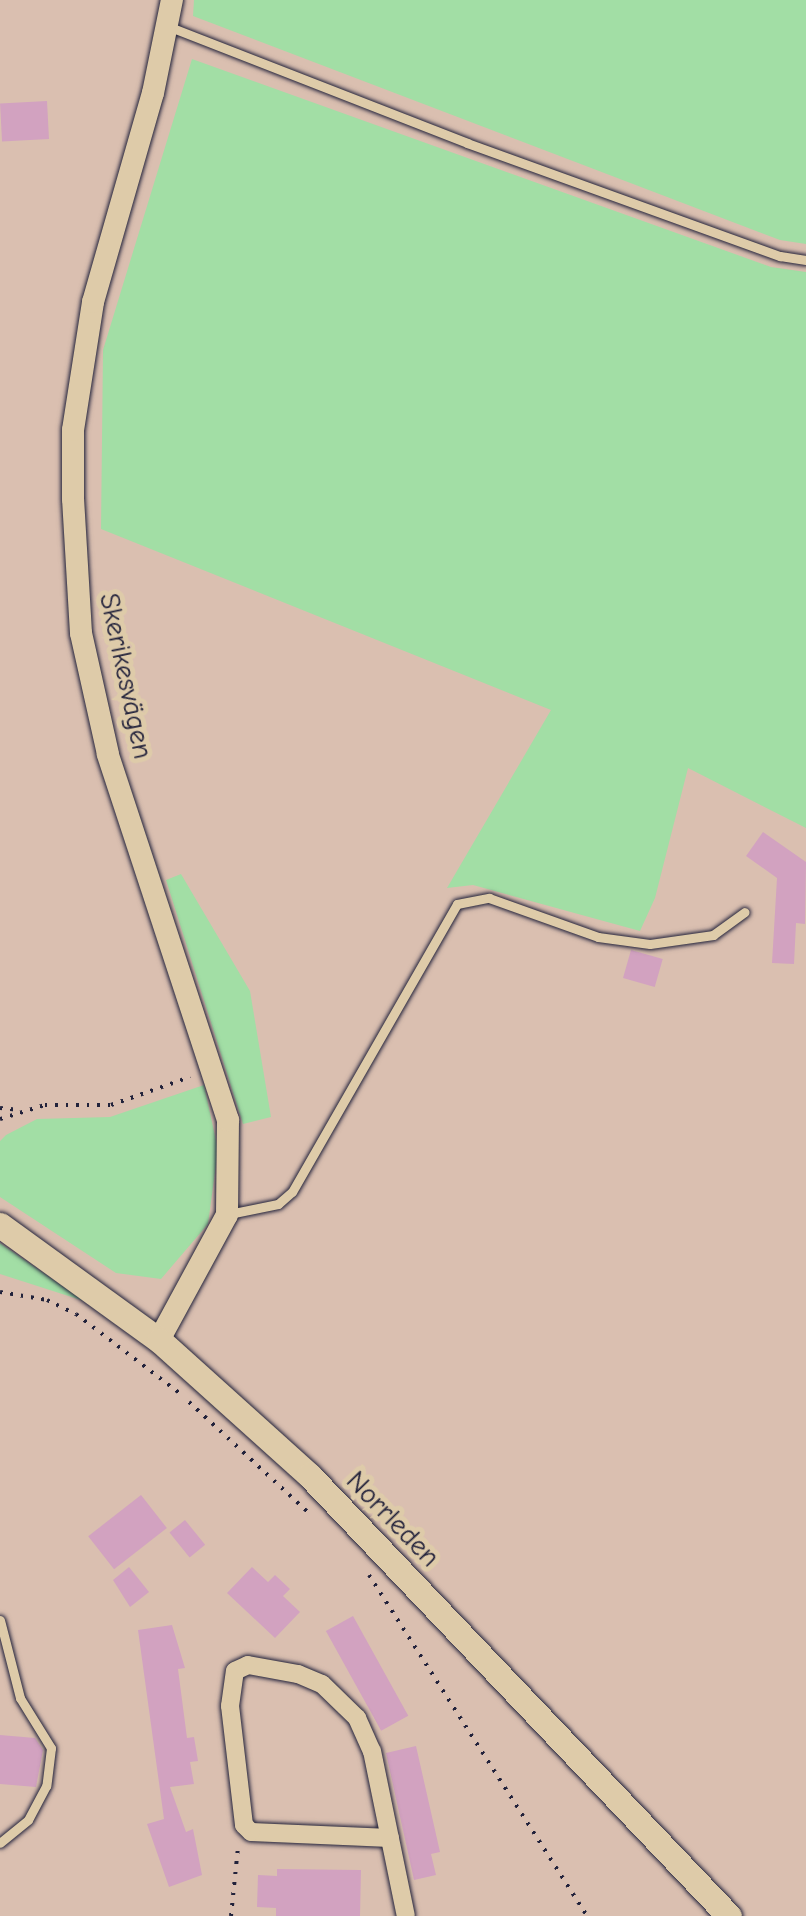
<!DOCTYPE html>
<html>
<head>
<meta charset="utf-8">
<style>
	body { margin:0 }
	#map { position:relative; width:806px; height:1916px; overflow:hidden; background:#dabfb0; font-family:"Comic Neue",sans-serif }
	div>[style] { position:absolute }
	.green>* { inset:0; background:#a2dea5 }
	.building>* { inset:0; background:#d2a2c0; transform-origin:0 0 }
	.path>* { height:4px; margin-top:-2px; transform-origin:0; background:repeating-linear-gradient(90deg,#22223b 0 2.5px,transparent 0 10.5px) }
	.roads { filter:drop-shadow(0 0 2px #22223b) drop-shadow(0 0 2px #22223b) }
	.service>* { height:9px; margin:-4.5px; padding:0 4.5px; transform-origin:4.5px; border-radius:4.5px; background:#decba9 }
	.minor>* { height:18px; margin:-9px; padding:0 9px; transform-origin:9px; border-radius:9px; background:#decba9 }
	.tertiary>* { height:22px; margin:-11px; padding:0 11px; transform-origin:11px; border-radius:11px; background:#decba9 }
	.secondary>* { height:25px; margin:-12.5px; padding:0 12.5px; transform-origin:12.5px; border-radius:12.5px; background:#decba9 }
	span { translate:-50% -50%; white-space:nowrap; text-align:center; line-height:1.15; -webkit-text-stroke:10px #decba9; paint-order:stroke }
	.street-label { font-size:28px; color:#22223b }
</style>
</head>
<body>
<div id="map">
	<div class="green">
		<div style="clip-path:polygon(194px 0,806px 0,806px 244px,780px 240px,193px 16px)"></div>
		<div style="clip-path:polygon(192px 59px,771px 267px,806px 272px,806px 828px,688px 768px,655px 898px,640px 931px,473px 885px,447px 888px,551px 710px,101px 529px,103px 350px)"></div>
		<div style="clip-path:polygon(181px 874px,250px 991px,271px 1117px,243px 1124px,166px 880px)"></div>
		<div style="clip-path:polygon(204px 1085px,218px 1150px,208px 1224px,161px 1279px,116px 1273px,0 1197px,0 1141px,6px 1135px,37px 1119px,110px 1117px)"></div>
		<div style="clip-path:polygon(0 1243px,84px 1301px,0 1274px)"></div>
	</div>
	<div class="building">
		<div style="left:47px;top:101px;width:38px;height:47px;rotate:87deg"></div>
		<div style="clip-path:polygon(763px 832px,806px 862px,805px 924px,796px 923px,794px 964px,772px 963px,777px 878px,746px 856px)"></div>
		<div style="left:631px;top:950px;width:33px;height:29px;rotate:16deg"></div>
		<div style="left:141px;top:1495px;width:42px;height:67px;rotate:52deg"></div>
		<div style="left:185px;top:1520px;width:32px;height:20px;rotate:51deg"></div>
		<div style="clip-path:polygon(129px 1567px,149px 1592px,130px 1607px,113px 1580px)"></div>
		<div style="clip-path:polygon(252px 1567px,268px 1582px,275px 1575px,290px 1589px,283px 1596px,300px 1612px,275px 1638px,227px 1593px)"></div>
		<div style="left:353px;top:1616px;width:114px;height:31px;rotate:61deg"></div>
		<div style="clip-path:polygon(172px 1625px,185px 1668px,178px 1669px,187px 1738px,194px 1737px,198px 1761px,190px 1762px,194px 1784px,170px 1787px,186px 1832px,193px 1829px,202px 1875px,169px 1887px,147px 1824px,164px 1819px,138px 1630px)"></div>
		<div style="clip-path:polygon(0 1735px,35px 1738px,43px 1750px,36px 1787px,0 1784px)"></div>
		<div style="clip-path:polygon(416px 1746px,440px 1852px,431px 1854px,436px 1875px,414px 1880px,386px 1753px)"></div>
		<div style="clip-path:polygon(277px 1869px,361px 1870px,360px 1916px,276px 1916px,276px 1908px,257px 1907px,258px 1875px,277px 1876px)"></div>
	</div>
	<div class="path">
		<div style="left:0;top:1108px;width:20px;rotate:6deg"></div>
		<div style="left:0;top:1119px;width:47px;rotate:-17.3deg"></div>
		<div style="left:45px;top:1105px;width:66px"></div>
		<div style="left:111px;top:1105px;width:84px;rotate:-19.5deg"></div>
		<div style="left:0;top:1292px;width:48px;rotate:9.7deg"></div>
		<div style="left:47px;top:1300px;width:32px;rotate:26deg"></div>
		<div style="left:76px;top:1314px;width:133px;rotate:37.4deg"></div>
		<div style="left:189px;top:1402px;width:165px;rotate:42.8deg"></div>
		<div style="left:369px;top:1575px;width:405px;rotate:57.4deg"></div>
		<div style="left:231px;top:1916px;width:69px;rotate:-84.2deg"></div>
	</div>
	<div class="roads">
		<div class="service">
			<div style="left:170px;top:27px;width:319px;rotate:21.3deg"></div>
			<div style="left:467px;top:143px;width:333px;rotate:19.9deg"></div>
			<div style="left:780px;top:256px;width:26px;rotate:9deg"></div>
			<div style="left:229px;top:1214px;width:50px;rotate:-11.5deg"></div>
			<div style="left:278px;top:1204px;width:18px;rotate:-41deg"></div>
			<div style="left:292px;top:1192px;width:332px;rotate:-60.2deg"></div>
			<div style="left:457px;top:904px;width:33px;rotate:-11deg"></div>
			<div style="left:489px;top:898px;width:116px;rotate:19.7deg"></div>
			<div style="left:598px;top:937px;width:52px;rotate:7.7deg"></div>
			<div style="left:650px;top:944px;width:64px;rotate:-8.1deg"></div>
			<div style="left:713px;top:935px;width:39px;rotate:-36deg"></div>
			<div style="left:0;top:1620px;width:81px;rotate:75.6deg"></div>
			<div style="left:20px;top:1698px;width:59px;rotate:58.2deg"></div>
			<div style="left:51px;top:1748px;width:38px;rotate:97deg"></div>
			<div style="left:46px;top:1786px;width:38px;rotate:118deg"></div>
			<div style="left:28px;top:1820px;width:36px;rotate:141deg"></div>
		</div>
		<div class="minor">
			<div style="left:390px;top:1838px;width:139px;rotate:-177.5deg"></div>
			<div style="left:251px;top:1832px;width:10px;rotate:-135deg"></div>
			<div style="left:244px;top:1825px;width:120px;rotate:-96.7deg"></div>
			<div style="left:230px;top:1706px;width:35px;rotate:-82deg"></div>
			<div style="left:235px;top:1671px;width:14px;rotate:-25deg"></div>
			<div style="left:248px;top:1665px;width:51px;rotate:10.2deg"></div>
			<div style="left:298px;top:1674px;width:26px;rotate:23deg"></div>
			<div style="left:322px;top:1684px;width:49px;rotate:44.2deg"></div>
			<div style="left:357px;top:1718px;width:36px;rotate:66deg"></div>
			<div style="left:372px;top:1751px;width:168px;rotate:78.4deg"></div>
		</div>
		<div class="tertiary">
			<div style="left:159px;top:1340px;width:142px;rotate:-61.5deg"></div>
			<div style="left:227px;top:1215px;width:95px;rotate:-89.4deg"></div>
			<div style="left:228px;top:1120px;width:385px;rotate:-108.2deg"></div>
			<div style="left:108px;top:754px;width:124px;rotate:-102.6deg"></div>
			<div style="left:81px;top:633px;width:134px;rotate:-93.4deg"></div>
			<div style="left:73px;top:499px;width:69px;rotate:-90deg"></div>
			<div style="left:73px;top:430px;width:130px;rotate:-81.1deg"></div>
			<div style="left:93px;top:302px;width:217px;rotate:-74deg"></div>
			<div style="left:153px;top:93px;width:95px;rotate:-78.5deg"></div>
		</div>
		<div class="secondary">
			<div style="left:0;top:1225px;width:196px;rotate:35.9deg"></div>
			<div style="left:159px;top:1340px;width:202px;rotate:42deg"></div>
			<div style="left:309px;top:1475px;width:609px;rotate:46.4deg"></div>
		</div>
	</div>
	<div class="street-label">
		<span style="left:126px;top:676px;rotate:78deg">Skerikesvägen</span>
		<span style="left:393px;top:1519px;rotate:46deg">Norrleden</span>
	</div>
</div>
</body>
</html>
